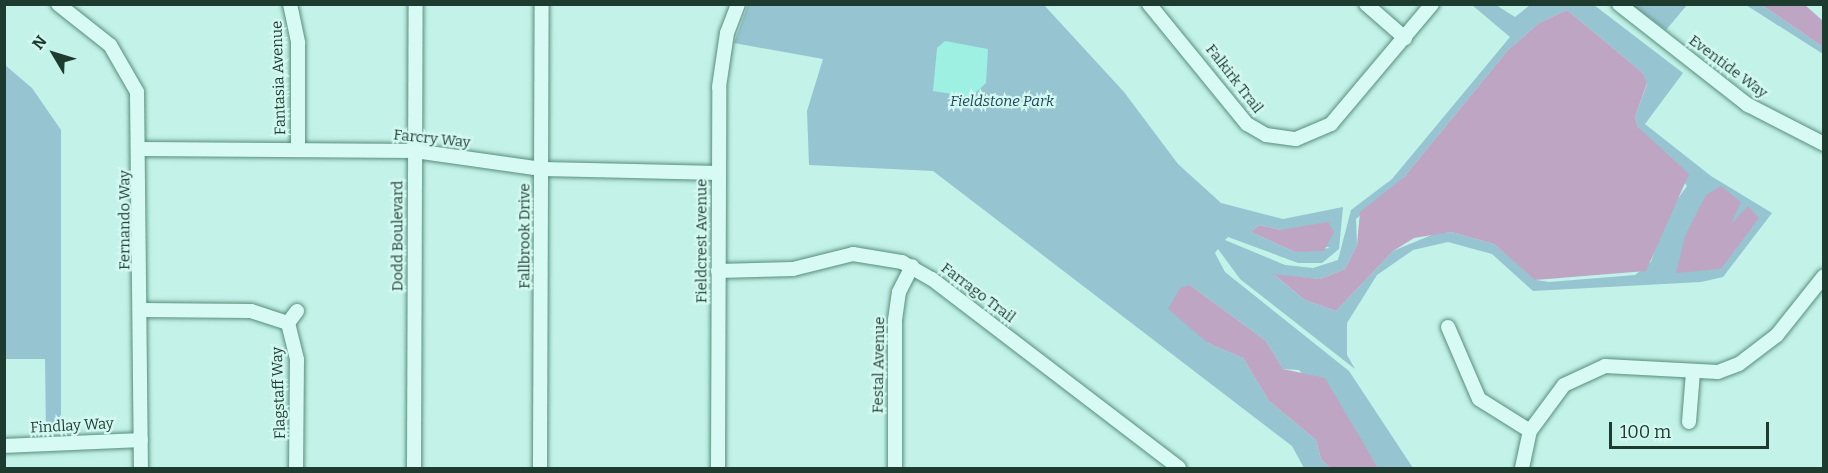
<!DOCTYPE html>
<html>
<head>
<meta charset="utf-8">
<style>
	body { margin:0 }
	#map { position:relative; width:1828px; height:473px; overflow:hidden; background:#c3f2e8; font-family:Bitter,serif }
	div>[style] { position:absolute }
	.green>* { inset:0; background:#96c4d1 }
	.sand>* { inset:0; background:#9ef0e2 }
	.water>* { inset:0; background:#bea5c4 }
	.roads { filter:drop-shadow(0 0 2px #588e7a) drop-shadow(0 0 2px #588e7a) }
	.minor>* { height:14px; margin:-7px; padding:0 7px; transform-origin:7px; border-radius:7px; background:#d7fbf4 }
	span { translate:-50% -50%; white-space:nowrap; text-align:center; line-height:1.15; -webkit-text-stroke:4.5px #d3f8f1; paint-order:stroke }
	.street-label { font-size:15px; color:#1d3c2f }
	.park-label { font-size:15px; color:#22475a; font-style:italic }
	.frame { position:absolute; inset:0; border:6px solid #1d3c2f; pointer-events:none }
	.north { position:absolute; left:24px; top:24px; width:60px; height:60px; -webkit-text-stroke:4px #d3f8f1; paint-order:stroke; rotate:308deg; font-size:16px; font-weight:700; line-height:24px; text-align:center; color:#1d3c2f }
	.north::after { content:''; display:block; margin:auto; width:21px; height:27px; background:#1d3c2f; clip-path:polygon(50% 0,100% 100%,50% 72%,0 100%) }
	.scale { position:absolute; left:1609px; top:422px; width:160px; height:27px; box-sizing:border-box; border:3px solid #1d3c2f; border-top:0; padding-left:8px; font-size:18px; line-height:21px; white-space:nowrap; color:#1d3c2f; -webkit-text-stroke:4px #d3f8f1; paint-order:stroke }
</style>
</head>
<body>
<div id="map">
	<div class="green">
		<div style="clip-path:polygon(evenodd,748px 5px,1044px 5px,1124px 92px,1178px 164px,1221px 203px,1283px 219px,1343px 207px,1339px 249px,1322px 263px,1298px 263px,1228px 237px,1225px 240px,1285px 265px,1313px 268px,1338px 260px,1351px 210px,1392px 179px,1510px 37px,1472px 5px,1496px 5px,1515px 17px,1530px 5px,1594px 5px,1683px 73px,1645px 124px,1711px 176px,1772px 213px,1723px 277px,1701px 282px,1533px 291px,1492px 254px,1448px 242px,1413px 250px,1377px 275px,1347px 323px,1347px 355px,1355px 369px,1240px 279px,1218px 249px,1215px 253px,1225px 272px,1349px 371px,1413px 468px,1378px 468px,1356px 433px,1299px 370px,1283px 369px,1266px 341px,1190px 285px,1208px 343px,1243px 358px,1269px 401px,1316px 440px,1321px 459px,1330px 468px,1304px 468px,1292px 446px,933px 171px,809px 165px,807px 111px,823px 59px,734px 43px,748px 5px,1567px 10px,1643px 73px,1647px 84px,1635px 117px,1638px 127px,1687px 186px,1666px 215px,1651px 262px,1635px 275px,1549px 282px,1536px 280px,1494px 244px,1451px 232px,1434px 234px,1393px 251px,1336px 311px,1305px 300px,1274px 275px,1320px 279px,1345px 269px,1357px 245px,1356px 219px,1404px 177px,1508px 50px,1539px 23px,1567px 10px,748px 5px,1259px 225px,1281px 230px,1330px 248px,1295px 252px,1251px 232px,1259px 225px)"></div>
		<div style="clip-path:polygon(1632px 5px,1687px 5px,1666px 30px)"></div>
		<div style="clip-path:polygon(1746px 5px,1762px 5px,1823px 47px,1823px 54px)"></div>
		<div style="clip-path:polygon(5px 65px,32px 88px,61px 130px,61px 433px,46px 434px,45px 359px,5px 359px)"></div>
	</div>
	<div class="sand">
		<div style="clip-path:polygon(945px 41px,988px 49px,986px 83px,971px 97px,933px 91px,937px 48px)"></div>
	</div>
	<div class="water">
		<div style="clip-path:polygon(1762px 5px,1805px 5px,1823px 21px,1823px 47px)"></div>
		<div style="clip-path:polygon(1567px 10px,1643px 73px,1647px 83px,1635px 117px,1638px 127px,1689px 174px,1646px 271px,1535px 280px,1494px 244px,1451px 232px,1414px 238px,1393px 251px,1336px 311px,1305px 300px,1273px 274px,1320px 279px,1345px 269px,1357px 245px,1360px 212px,1404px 177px,1508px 50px,1539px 23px)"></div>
		<div style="clip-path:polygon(1721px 186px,1741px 202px,1731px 224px,1748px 206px,1759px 218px,1721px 269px,1676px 273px,1685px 236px,1706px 195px)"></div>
		<div style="clip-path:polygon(1328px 222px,1334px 232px,1324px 251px,1295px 252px,1251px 232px,1259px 225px,1281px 230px)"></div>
		<div style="clip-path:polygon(1190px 285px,1266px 341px,1283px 369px,1325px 378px,1378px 468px,1330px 468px,1321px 459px,1316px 440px,1269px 401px,1243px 358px,1208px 343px,1168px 309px,1180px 288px)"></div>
	</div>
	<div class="roads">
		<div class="minor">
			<div style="left:58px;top:4px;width:66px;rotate:38.3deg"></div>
			<div style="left:110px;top:45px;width:54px;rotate:60.1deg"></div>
			<div style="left:137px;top:92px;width:376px;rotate:89.4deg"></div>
			<div style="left:290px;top:4px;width:40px;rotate:78deg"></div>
			<div style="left:298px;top:43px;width:107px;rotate:90deg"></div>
			<div style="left:1149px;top:4px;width:155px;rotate:50.8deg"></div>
			<div style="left:1247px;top:124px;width:22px;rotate:30deg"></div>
			<div style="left:1266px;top:135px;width:30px;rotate:8deg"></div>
			<div style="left:1296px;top:139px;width:38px;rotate:-23deg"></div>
			<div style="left:1331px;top:124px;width:157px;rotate:-49.9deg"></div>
			<div style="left:1366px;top:4px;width:52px;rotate:41.1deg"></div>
			<div style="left:1619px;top:4px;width:164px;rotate:38.1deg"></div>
			<div style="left:1748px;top:105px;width:85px;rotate:27.2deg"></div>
			<div style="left:141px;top:149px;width:274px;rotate:0.4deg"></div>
			<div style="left:415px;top:151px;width:128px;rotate:8.1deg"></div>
			<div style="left:542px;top:169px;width:177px;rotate:1.3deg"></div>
			<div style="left:718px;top:271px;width:75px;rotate:-1.5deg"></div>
			<div style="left:793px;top:269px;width:62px;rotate:-14deg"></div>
			<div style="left:853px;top:254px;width:50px;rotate:9.3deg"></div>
			<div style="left:902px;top:262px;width:34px;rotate:30deg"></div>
			<div style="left:932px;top:279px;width:311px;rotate:37.4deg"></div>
			<div style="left:141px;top:310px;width:110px;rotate:0.5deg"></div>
			<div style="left:251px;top:311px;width:39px;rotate:18deg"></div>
			<div style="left:288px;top:323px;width:38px;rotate:76deg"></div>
			<div style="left:297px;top:360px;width:108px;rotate:90.5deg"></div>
			<div style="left:288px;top:323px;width:15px;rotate:-53deg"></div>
			<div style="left:1448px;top:327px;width:78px;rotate:66.7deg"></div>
			<div style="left:1479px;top:399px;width:60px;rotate:32.1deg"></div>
			<div style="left:1689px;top:422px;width:50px;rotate:-85.4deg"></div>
			<div style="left:4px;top:446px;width:137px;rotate:-2.5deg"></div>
			<div style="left:414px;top:468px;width:464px;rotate:-89.8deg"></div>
			<div style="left:540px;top:468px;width:464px;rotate:-89.8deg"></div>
			<div style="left:718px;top:468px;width:381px;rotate:-89.8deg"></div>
			<div style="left:719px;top:87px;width:55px;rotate:-81.6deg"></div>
			<div style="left:727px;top:33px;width:31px;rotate:-69deg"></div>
			<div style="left:895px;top:468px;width:148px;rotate:-90deg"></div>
			<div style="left:895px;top:320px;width:28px;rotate:-82deg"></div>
			<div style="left:899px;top:292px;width:29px;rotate:-63deg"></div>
			<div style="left:1522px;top:468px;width:38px;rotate:-78deg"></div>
			<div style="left:1530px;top:431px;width:57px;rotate:-53.5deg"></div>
			<div style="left:1564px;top:385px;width:45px;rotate:-24.9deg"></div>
			<div style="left:1605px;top:366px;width:113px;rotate:3deg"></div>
			<div style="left:1718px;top:372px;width:22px;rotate:-21deg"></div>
			<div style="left:1739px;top:364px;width:48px;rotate:-37.3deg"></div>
			<div style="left:1777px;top:335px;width:75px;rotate:-51.5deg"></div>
		</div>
	</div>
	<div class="street-label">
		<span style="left:1728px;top:67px;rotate:37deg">Eventide Way</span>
		<span style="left:279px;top:78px;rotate:-92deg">Fantasia Avenue</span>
		<span style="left:1234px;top:79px;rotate:52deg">Falkirk Trail</span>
		<span style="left:432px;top:139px;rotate:6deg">Farcry Way</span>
		<span style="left:125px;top:220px;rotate:-90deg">Fernando Way</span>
		<span style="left:398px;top:236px;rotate:-90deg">Dodd Boulevard</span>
		<span style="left:525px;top:236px;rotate:-90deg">Fallbrook Drive</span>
		<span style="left:702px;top:241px;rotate:-90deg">Fieldcrest Avenue</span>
		<span style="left:978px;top:293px;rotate:37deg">Farrago Trail</span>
		<span style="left:879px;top:365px;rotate:-89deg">Festal Avenue</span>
		<span style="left:279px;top:393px;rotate:-92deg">Flagstaff Way</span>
		<span style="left:72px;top:426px;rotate:-3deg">Findlay Way</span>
	</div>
	<div class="park-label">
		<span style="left:1002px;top:102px">Fieldstone Park</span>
	</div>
	<div class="frame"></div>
	<div class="north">N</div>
	<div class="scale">100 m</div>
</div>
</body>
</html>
